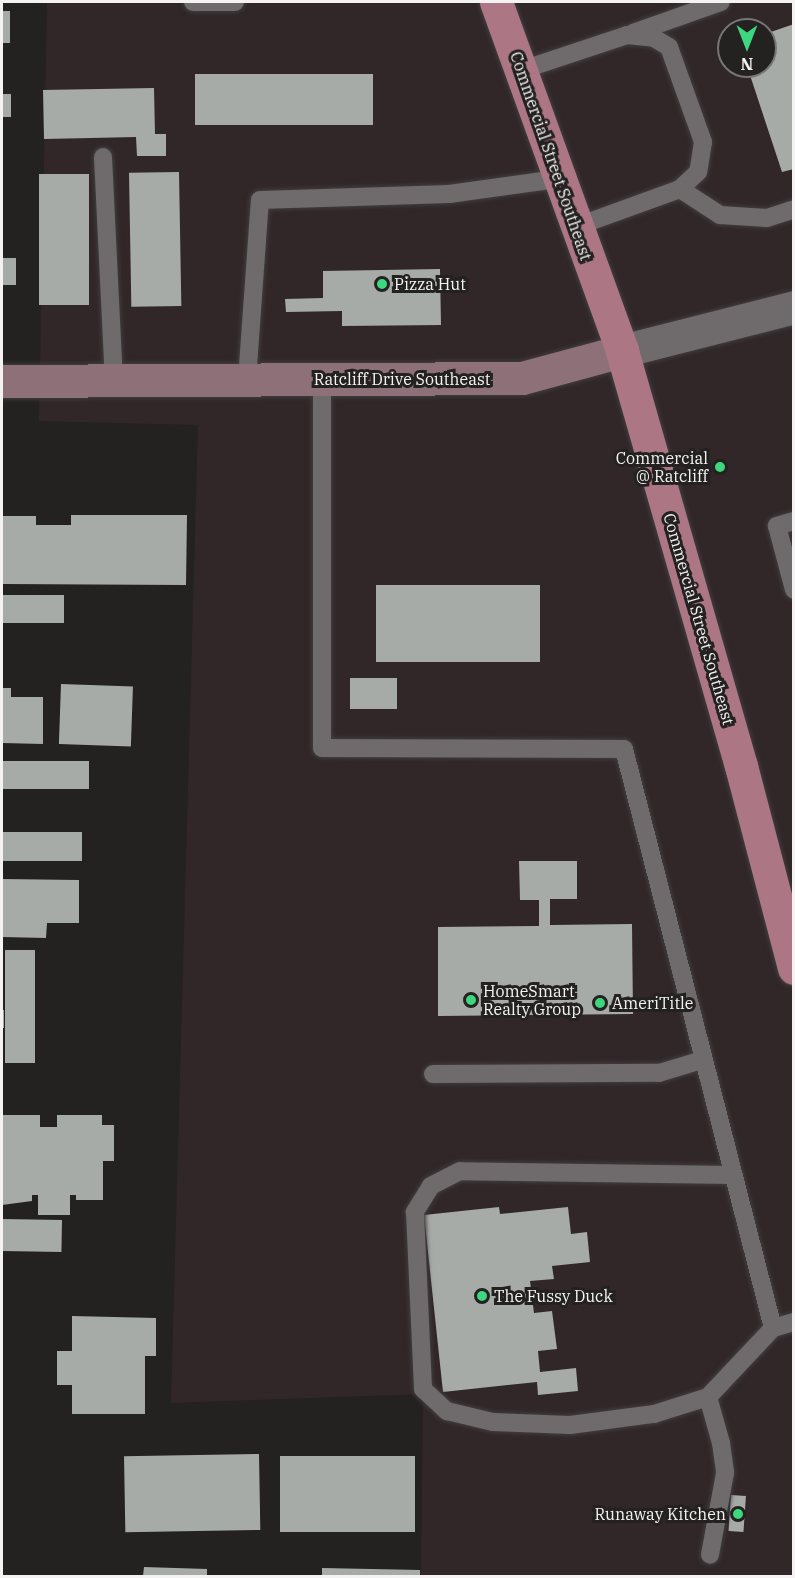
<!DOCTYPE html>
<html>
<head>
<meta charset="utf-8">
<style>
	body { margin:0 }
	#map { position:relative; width:795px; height:1578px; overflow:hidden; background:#242121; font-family:"IBM Plex Serif",serif }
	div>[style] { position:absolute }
	.built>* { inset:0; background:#312729 }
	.building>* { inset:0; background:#a7aba8; transform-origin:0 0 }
	.roads { filter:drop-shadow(0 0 2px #403d3e) drop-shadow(0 0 2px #403d3e) }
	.lane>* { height:18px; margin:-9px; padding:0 9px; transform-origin:9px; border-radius:9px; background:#6f6a6b }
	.street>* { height:33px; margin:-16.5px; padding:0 16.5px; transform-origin:16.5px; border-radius:16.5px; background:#6f6a6b }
	.secondary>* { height:33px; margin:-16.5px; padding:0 16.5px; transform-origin:16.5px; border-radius:16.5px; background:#8e7078 }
	.primary>* { height:33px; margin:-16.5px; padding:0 16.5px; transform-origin:16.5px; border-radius:16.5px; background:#ad7684 }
	.dots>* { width:16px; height:16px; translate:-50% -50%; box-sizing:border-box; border:3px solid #242121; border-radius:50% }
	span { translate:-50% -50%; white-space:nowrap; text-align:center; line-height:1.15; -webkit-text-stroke:6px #242121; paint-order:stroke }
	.street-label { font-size:16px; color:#f4f2f2 }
	.poi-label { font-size:16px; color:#f4f2f2 }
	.left { translate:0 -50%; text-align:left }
	.right { translate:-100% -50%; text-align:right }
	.frame { position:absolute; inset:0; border:3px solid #f4f2f2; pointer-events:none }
	.north { position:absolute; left:717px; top:18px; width:60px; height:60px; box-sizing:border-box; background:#242121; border:2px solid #777575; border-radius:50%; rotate:180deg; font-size:16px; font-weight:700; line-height:24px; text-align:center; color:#f4f2f2 }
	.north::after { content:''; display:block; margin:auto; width:21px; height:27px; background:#3cd77e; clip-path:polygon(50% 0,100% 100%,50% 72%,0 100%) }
</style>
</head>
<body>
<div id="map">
	<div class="built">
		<div style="clip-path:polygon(evenodd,47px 2px,793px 2px,793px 1576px,421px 1576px,423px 1394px,171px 1403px,198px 425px,39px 421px,47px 2px,729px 30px,765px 30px,765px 66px,729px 66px,729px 30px)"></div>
	</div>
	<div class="building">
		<div style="left:2px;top:11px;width:8px;height:32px"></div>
		<div style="clip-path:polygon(794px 24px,794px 169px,782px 172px,747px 66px,765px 66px,765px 34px)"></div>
		<div style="left:373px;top:74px;width:51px;height:178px;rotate:90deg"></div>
		<div style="clip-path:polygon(154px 88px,155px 134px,166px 134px,166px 156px,137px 156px,136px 137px,44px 139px,43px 90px)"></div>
		<div style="left:2px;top:94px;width:9px;height:23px"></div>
		<div style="left:179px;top:172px;width:134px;height:50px;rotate:89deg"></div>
		<div style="left:89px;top:174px;width:131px;height:50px;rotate:90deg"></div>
		<div style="left:2px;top:258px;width:14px;height:27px"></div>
		<div style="clip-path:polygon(440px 269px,441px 325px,342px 326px,342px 311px,286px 312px,285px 299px,323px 298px,323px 271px)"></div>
		<div style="clip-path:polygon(71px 515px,187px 515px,186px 585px,2px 584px,2px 516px,36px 516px,36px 525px,71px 525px)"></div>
		<div style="left:376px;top:585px;width:164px;height:77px"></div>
		<div style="left:2px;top:595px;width:62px;height:28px"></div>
		<div style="left:350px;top:678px;width:47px;height:31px"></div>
		<div style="left:61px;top:684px;width:72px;height:60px;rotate:2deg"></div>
		<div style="clip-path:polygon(2px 688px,11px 688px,11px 697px,43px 697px,43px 744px,2px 743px)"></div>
		<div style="left:2px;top:761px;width:87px;height:28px"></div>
		<div style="left:2px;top:832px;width:80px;height:29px"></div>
		<div style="clip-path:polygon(519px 861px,577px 861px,577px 899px,550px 899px,550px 925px,632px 924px,633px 1014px,438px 1016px,438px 927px,539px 926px,539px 900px,520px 900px)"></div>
		<div style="clip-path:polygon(2px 879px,79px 880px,79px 923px,47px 923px,46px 938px,2px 937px)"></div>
		<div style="left:5px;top:950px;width:30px;height:113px"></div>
		<div style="left:2px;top:1010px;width:2px;height:18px"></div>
		<div style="clip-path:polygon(2px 1115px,40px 1115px,40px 1127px,57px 1127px,57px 1115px,102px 1115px,102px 1125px,114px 1125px,114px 1161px,103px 1161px,103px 1200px,76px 1200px,76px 1195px,70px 1195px,70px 1215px,38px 1215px,38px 1195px,32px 1195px,32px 1201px,2px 1205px)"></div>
		<div style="clip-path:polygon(499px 1207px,500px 1214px,568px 1207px,571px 1234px,587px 1232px,590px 1262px,552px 1266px,554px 1279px,530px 1281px,534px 1313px,552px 1311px,557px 1349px,538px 1351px,540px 1372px,576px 1368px,578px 1391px,538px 1395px,537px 1382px,443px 1392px,424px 1215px)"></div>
		<div style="left:2px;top:1219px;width:60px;height:32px;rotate:1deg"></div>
		<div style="clip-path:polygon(72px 1316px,156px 1318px,156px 1356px,145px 1356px,145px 1414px,72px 1414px,72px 1385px,57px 1385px,57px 1351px,72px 1351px)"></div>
		<div style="left:259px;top:1454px;width:76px;height:135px;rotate:89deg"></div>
		<div style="left:415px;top:1456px;width:76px;height:135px;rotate:90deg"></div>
		<div style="left:731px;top:1495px;width:15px;height:36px;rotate:4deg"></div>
		<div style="clip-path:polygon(144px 1567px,207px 1569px,207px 1576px,143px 1576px)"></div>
		<div style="clip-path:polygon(322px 1568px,420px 1570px,420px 1576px,322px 1576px)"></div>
	</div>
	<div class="roads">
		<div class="lane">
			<div style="left:193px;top:2px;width:42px"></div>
			<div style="left:633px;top:33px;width:93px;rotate:-19.4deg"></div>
			<div style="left:522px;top:70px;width:111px;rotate:-18.4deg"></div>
			<div style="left:627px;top:35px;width:27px;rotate:6deg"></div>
			<div style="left:654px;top:38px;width:17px;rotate:31deg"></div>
			<div style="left:669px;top:47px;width:101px;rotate:70.3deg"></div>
			<div style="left:703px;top:142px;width:30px;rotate:99deg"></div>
			<div style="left:698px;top:172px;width:25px;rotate:137deg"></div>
			<div style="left:680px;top:189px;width:112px;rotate:160.1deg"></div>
			<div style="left:103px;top:157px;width:224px;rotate:87.2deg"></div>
			<div style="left:680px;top:189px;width:48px;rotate:33deg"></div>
			<div style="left:720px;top:215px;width:47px;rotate:3.7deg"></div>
			<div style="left:767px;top:218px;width:28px;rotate:-18deg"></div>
			<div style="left:247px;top:380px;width:180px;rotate:-85.9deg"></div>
			<div style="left:260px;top:200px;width:189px;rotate:-1.8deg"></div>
			<div style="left:449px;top:194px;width:109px;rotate:-7.9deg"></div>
			<div style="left:322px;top:380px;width:368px;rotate:90deg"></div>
			<div style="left:322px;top:748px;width:302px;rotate:0.2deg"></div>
			<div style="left:624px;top:749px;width:598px;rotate:75.57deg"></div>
			<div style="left:773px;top:1328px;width:22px;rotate:-16deg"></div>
			<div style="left:794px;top:521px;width:18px;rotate:164deg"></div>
			<div style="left:777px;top:526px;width:66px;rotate:75.1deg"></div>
			<div style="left:433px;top:1074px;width:226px;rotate:-0.3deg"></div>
			<div style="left:659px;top:1073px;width:45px;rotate:-16.8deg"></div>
			<div style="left:733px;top:1175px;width:273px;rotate:-179.2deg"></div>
			<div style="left:460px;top:1171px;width:33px;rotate:153deg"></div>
			<div style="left:431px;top:1186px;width:31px;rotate:122deg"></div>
			<div style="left:415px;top:1212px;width:177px;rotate:87.4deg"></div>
			<div style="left:423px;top:1389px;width:33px;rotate:43deg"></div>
			<div style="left:447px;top:1411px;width:47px;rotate:13.4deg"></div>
			<div style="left:493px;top:1422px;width:77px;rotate:2.2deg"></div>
			<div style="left:570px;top:1425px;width:85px;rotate:-7.5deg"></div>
			<div style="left:654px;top:1414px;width:57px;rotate:-17.5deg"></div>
			<div style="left:708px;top:1397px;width:95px;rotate:-46.7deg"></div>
			<div style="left:708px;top:1397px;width:48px;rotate:74.2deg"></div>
			<div style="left:721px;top:1443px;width:30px;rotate:82deg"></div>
			<div style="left:725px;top:1473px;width:83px;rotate:100.4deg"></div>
		</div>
		<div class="street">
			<div style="left:622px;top:351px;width:178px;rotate:-14.3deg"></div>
		</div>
		<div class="secondary">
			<div style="left:2px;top:381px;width:520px;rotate:-0.33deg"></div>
			<div style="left:522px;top:378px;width:104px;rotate:-15.1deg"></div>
		</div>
		<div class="primary">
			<div style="left:496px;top:2px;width:371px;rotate:70.1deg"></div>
			<div style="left:622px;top:351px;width:432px;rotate:74deg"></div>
			<div style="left:741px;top:766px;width:209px;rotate:75.3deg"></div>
		</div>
	</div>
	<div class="dots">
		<div style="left:382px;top:284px;background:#3cd77e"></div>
		<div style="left:720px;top:467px;background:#3cd77e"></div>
		<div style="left:471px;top:1000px;background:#3cd77e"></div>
		<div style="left:600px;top:1003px;background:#3cd77e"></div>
		<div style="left:482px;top:1296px;background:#3cd77e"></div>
		<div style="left:738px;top:1514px;background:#3cd77e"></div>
	</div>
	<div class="street-label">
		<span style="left:551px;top:156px;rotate:71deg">Commercial Street Southeast</span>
		<span style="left:402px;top:379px">Ratcliff Drive Southeast</span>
		<span style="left:699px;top:619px;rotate:74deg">Commercial Street Southeast</span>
	</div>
	<div class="poi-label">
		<span class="left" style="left:394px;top:284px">Pizza Hut</span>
		<span class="right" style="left:708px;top:467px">Commercial<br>@ Ratcliff</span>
		<span class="left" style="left:483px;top:1000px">HomeSmart<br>Realty Group</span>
		<span class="left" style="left:612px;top:1003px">AmeriTitle</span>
		<span class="left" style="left:494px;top:1296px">The Fussy Duck</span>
		<span class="right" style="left:726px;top:1514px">Runaway Kitchen</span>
	</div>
	<div class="frame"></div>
	<div class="north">N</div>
</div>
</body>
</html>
